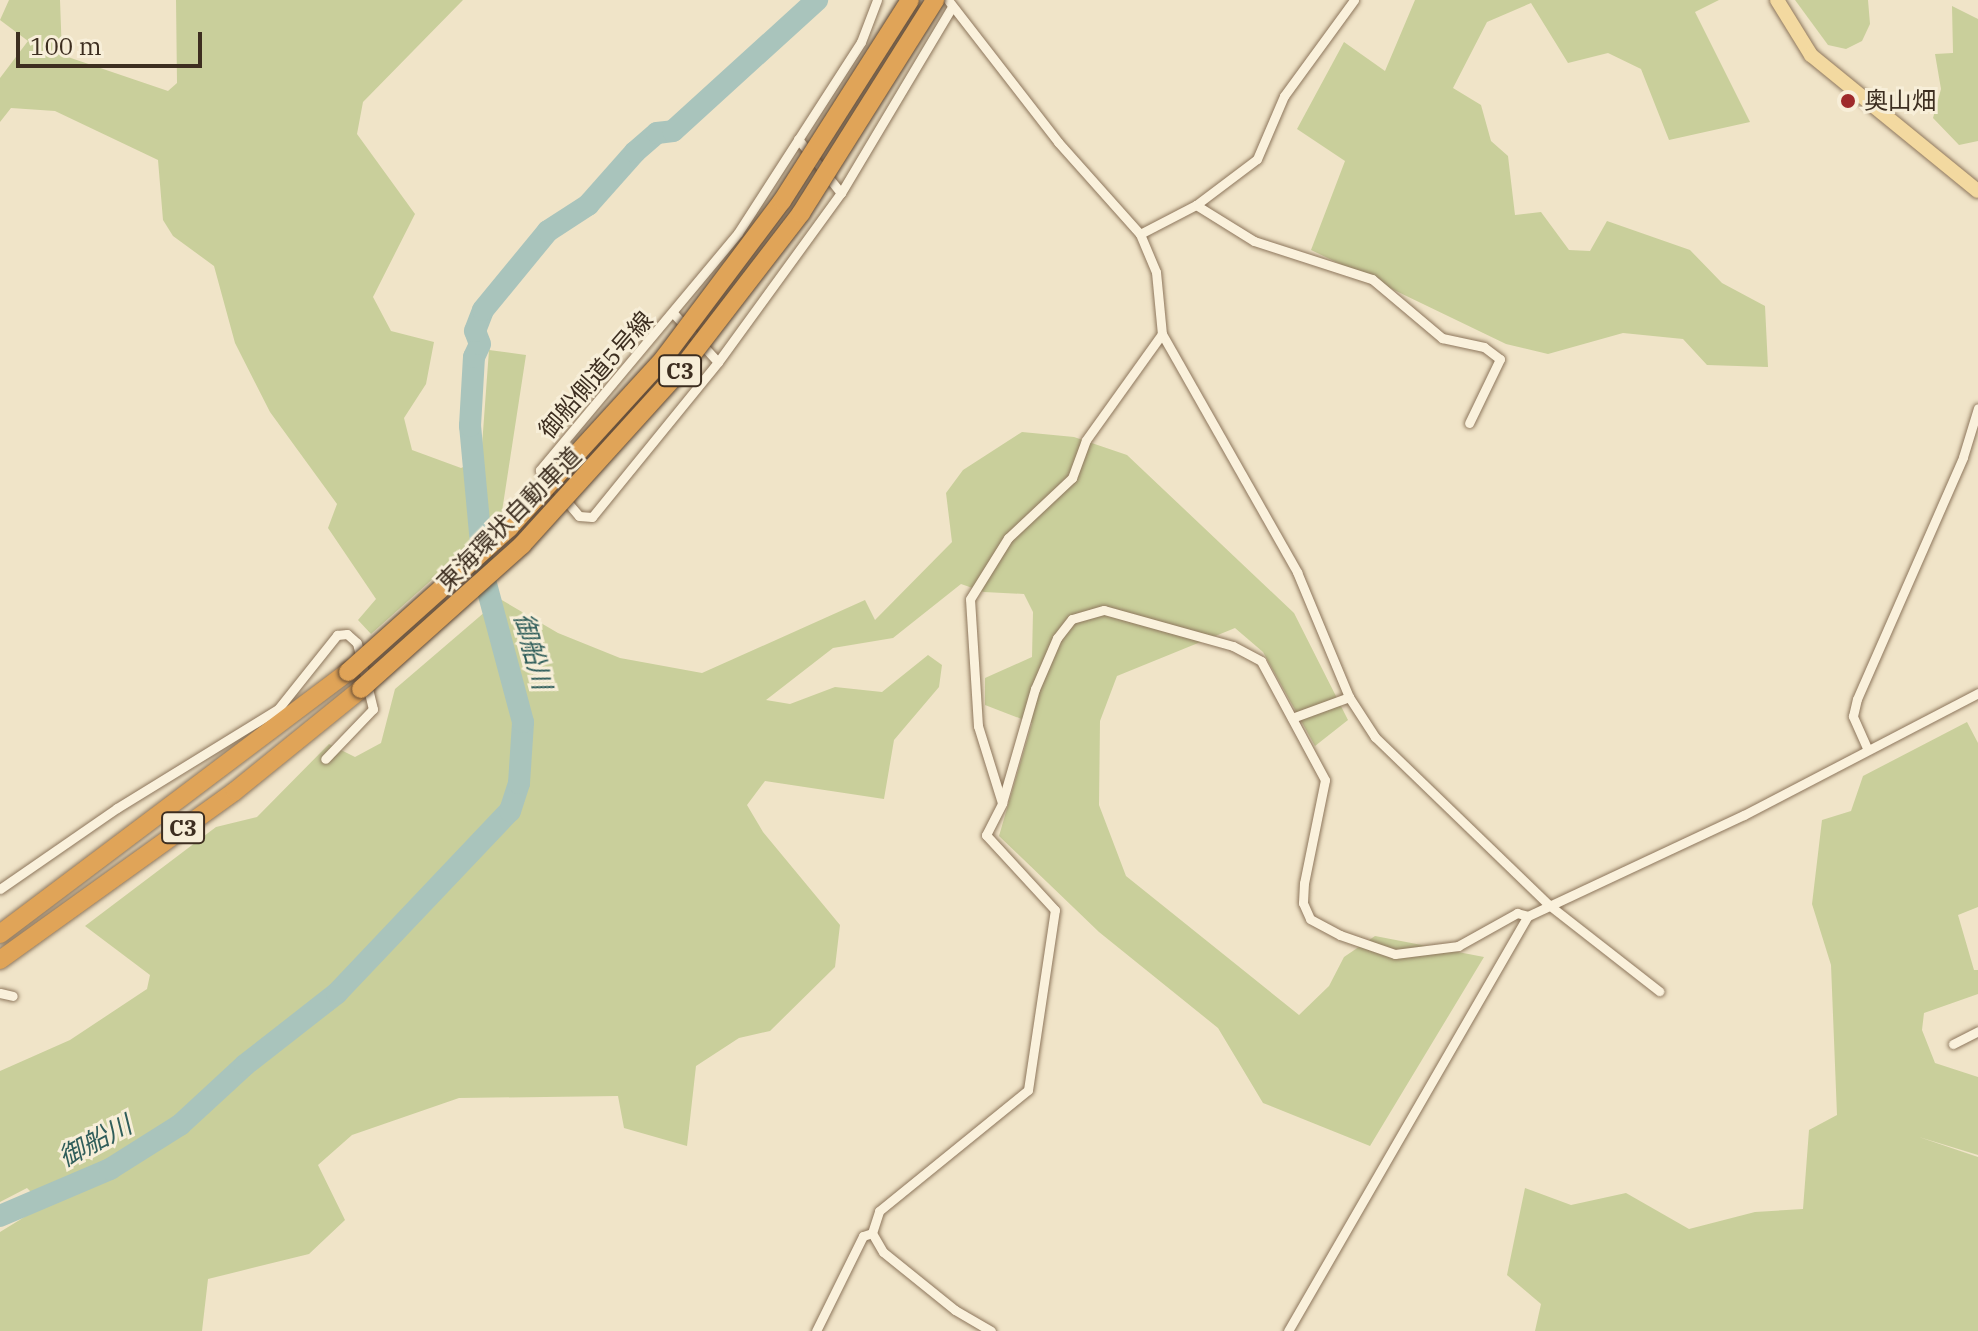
<!DOCTYPE html>
<html>
<head>
<meta charset="utf-8">
<style>
	body { margin:0 }
	#map { position:relative; width:1978px; height:1331px; overflow:hidden; background:#f0e4c8; font-family:"IBM Plex Serif","Noto Sans JP",serif }
	div>[style] { position:absolute }
	.green>* { inset:0; background:#c9cf9b }
	.river>* { height:22px; margin:-11px; padding:0 11px; transform-origin:11px; border-radius:11px; background:#a9c4bc }
	.roads { filter:drop-shadow(0 0 2px #8d765c) drop-shadow(0 0 2px #8d765c) }
	.minor>* { height:9px; margin:-4.5px; padding:0 4.5px; transform-origin:4.5px; border-radius:4.5px; background:#faf1dc }
	.primary>* { height:14px; margin:-7px; padding:0 7px; transform-origin:7px; border-radius:7px; background:#f3d9a0 }
	.motorway>* { height:18px; margin:-9px; padding:0 9px; transform-origin:9px; border-radius:9px; background:#e0a458 }
	.bridges { filter:drop-shadow(0 0 2px #5b4430) drop-shadow(0 0 2px #5b4430) }
	.motorway-bridge>* { height:18px; margin:-9px; padding:0 9px; transform-origin:9px; border-radius:9px; background:#e0a458 }
	.dots>* { width:22px; height:22px; translate:-50% -50%; box-sizing:border-box; border:4px solid #f7eed8; border-radius:50% }
	span { translate:-50% -50%; white-space:nowrap; text-align:center; line-height:1.15; -webkit-text-stroke:6px #f7eed8; paint-order:stroke }
	.shield-label span { padding:2px 6px; background:#f7eed8; border:2px solid; border-radius:6px; -webkit-text-stroke-width:0 }
	.shield-label { font-size:22px; color:#3d2e20; font-weight:700 }
	.poi-label { font-size:24px; color:#3d2e20 }
	.left { translate:0 -50%; text-align:left }
	.street-label { font-size:24px; color:#3d2e20 }
	.water-label { font-size:26px; color:#2f5d5a; font-style:italic }
	.scale { position:absolute; left:16px; top:32px; width:186px; height:36px; box-sizing:border-box; border:4px solid #3d2e20; border-top:0; padding-left:10px; font-size:24px; line-height:28px; white-space:nowrap; color:#3d2e20; -webkit-text-stroke:6px #f7eed8; paint-order:stroke }
</style>
</head>
<body>
<div id="map">
	<div class="green">
		<div style="clip-path:polygon(9px 0,60px 0,62px 55px,168px 91px,177px 83px,176px 0,463px 0,363px 102px,357px 134px,415px 214px,373px 297px,391px 331px,434px 342px,426px 384px,404px 418px,412px 450px,461px 468px,481px 459px,489px 350px,526px 355px,501px 518px,371px 634px,358px 620px,376px 599px,328px 528px,337px 504px,270px 412px,235px 343px,214px 266px,173px 236px,163px 220px,158px 160px,55px 111px,11px 108px,0 122px,0 78px,28px 41px,0 20px)"></div>
		<div style="clip-path:polygon(1415px 0,1719px 0,1695px 12px,1750px 122px,1669px 140px,1641px 69px,1608px 53px,1568px 63px,1531px 3px,1487px 22px,1453px 88px,1481px 105px,1491px 141px,1508px 156px,1515px 215px,1541px 212px,1569px 250px,1590px 251px,1607px 221px,1690px 250px,1722px 283px,1765px 306px,1768px 367px,1707px 365px,1683px 339px,1623px 333px,1548px 354px,1506px 344px,1311px 250px,1345px 161px,1297px 129px,1344px 42px,1385px 71px)"></div>
		<div style="clip-path:polygon(1795px 0,1868px 0,1870px 24px,1862px 41px,1846px 49px,1828px 45px)"></div>
		<div style="clip-path:polygon(1952px 6px,1978px 19px,1978px 141px,1959px 145px,1933px 118px,1941px 89px,1935px 54px,1953px 53px)"></div>
		<div style="clip-path:polygon(1022px 432px,1074px 437px,1127px 455px,1294px 613px,1348px 720px,1315px 746px,1263px 652px,1235px 628px,1117px 676px,1100px 721px,1099px 805px,1126px 876px,1299px 1015px,1329px 986px,1344px 957px,1375px 936px,1484px 957px,1370px 1146px,1263px 1103px,1218px 1028px,1099px 932px,999px 836px,1032px 723px,985px 705px,985px 678px,1032px 657px,1033px 612px,1024px 594px,984px 592px,961px 584px,893px 638px,833px 648px,766px 700px,790px 704px,835px 687px,882px 692px,928px 655px,942px 665px,939px 687px,894px 740px,884px 799px,765px 781px,747px 805px,763px 832px,840px 925px,835px 967px,770px 1031px,739px 1038px,696px 1066px,687px 1146px,624px 1128px,618px 1096px,459px 1098px,352px 1135px,318px 1165px,345px 1220px,309px 1254px,208px 1279px,202px 1331px,0 1331px,0 1232px,44px 1205px,27px 1188px,0 1202px,0 1071px,70px 1040px,147px 989px,150px 975px,85px 926px,216px 827px,257px 817px,329px 744px,355px 757px,381px 743px,395px 689px,500px 599px,558px 633px,620px 658px,702px 673px,865px 600px,875px 620px,952px 542px,946px 493px,963px 470px)"></div>
		<div style="clip-path:polygon(1967px 722px,1978px 743px,1978px 907px,1958px 915px,1974px 970px,1978px 970px,1978px 994px,1924px 1013px,1922px 1030px,1935px 1063px,1978px 1077px,1978px 1155px,1919px 1137px,1978px 1157px,1978px 1331px,1535px 1331px,1541px 1304px,1507px 1275px,1525px 1188px,1571px 1205px,1626px 1193px,1689px 1229px,1755px 1212px,1803px 1209px,1809px 1130px,1837px 1115px,1831px 965px,1812px 904px,1822px 820px,1851px 811px,1863px 776px)"></div>
	</div>
	<div class="river">
		<div style="left:0;top:1216px;width:120px;rotate:-23.1deg"></div>
		<div style="left:110px;top:1169px;width:83px;rotate:-32.2deg"></div>
		<div style="left:180px;top:1125px;width:88px;rotate:-42.7deg"></div>
		<div style="left:245px;top:1065px;width:117px;rotate:-38deg"></div>
		<div style="left:337px;top:993px;width:251px;rotate:-46.5deg"></div>
		<div style="left:510px;top:811px;width:29px;rotate:-72deg"></div>
		<div style="left:519px;top:783px;width:61px;rotate:-86.2deg"></div>
		<div style="left:523px;top:722px;width:151px;rotate:-105deg"></div>
		<div style="left:484px;top:576px;width:151px;rotate:-95.3deg"></div>
		<div style="left:470px;top:426px;width:69px;rotate:-86.7deg"></div>
		<div style="left:474px;top:357px;width:14px;rotate:-65deg"></div>
		<div style="left:480px;top:344px;width:14px;rotate:-111deg"></div>
		<div style="left:475px;top:331px;width:22px;rotate:-69deg"></div>
		<div style="left:483px;top:310px;width:102px;rotate:-50.6deg"></div>
		<div style="left:548px;top:231px;width:48px;rotate:-33deg"></div>
		<div style="left:588px;top:205px;width:71px;rotate:-48.4deg"></div>
		<div style="left:635px;top:152px;width:29px;rotate:-41deg"></div>
		<div style="left:657px;top:133px;width:16px;rotate:-7deg"></div>
		<div style="left:673px;top:131px;width:195px;rotate:-42.3deg"></div>
	</div>
	<div class="roads">
		<div class="minor">
			<div style="left:877px;top:0;width:45px;rotate:110.9deg"></div>
			<div style="left:861px;top:42px;width:227px;rotate:122.8deg"></div>
			<div style="left:738px;top:233px;width:309px;rotate:129.9deg"></div>
			<div style="left:540px;top:470px;width:60px;rotate:49.7deg"></div>
			<div style="left:579px;top:516px;width:13px;rotate:4deg"></div>
			<div style="left:592px;top:517px;width:200px;rotate:-50.9deg"></div>
			<div style="left:718px;top:362px;width:209px;rotate:-54deg"></div>
			<div style="left:841px;top:193px;width:217px;rotate:-59.2deg"></div>
			<div style="left:948px;top:0;width:180px;rotate:52.2deg"></div>
			<div style="left:1058px;top:142px;width:123px;rotate:48.3deg"></div>
			<div style="left:1140px;top:234px;width:41px;rotate:67.2deg"></div>
			<div style="left:1156px;top:272px;width:62px;rotate:84.5deg"></div>
			<div style="left:1162px;top:334px;width:274px;rotate:60.4deg"></div>
			<div style="left:1297px;top:572px;width:135px;rotate:67.4deg"></div>
			<div style="left:1349px;top:697px;width:48px;rotate:57deg"></div>
			<div style="left:1375px;top:737px;width:242px;rotate:44deg"></div>
			<div style="left:1549px;top:905px;width:140px;rotate:38deg"></div>
			<div style="left:798px;top:139px;width:69px;rotate:51.5deg"></div>
			<div style="left:1196px;top:205px;width:68px;rotate:31.8deg"></div>
			<div style="left:1254px;top:241px;width:124px;rotate:17.9deg"></div>
			<div style="left:1372px;top:279px;width:92px;rotate:40.1deg"></div>
			<div style="left:1442px;top:338px;width:43px;rotate:12.1deg"></div>
			<div style="left:1484px;top:347px;width:20px;rotate:37deg"></div>
			<div style="left:1500px;top:359px;width:71px;rotate:115.8deg"></div>
			<div style="left:1140px;top:234px;width:63px;rotate:-27.4deg"></div>
			<div style="left:1196px;top:205px;width:76px;rotate:-37deg"></div>
			<div style="left:1257px;top:159px;width:69px;rotate:-66.8deg"></div>
			<div style="left:1284px;top:96px;width:119px;rotate:-53.9deg"></div>
			<div style="left:674px;top:314px;width:65px;rotate:47.5deg"></div>
			<div style="left:1292px;top:718px;width:61px;rotate:-20.2deg"></div>
			<div style="left:1867px;top:748px;width:35px;rotate:-114deg"></div>
			<div style="left:1853px;top:716px;width:17px;rotate:-77deg"></div>
			<div style="left:1857px;top:699px;width:264px;rotate:-66.3deg"></div>
			<div style="left:1963px;top:457px;width:51px;rotate:-73deg"></div>
			<div style="left:1002px;top:803px;width:81px;rotate:-107.3deg"></div>
			<div style="left:978px;top:726px;width:127px;rotate:-93.6deg"></div>
			<div style="left:970px;top:599px;width:72px;rotate:-58.1deg"></div>
			<div style="left:1008px;top:538px;width:88px;rotate:-43.2deg"></div>
			<div style="left:1072px;top:478px;width:40px;rotate:-69.8deg"></div>
			<div style="left:1086px;top:440px;width:130px;rotate:-54.4deg"></div>
			<div style="left:0;top:889px;width:142px;rotate:-34.7deg"></div>
			<div style="left:117px;top:808px;width:189px;rotate:-31.6deg"></div>
			<div style="left:278px;top:709px;width:95px;rotate:-51.4deg"></div>
			<div style="left:337px;top:635px;width:10px;rotate:-6deg"></div>
			<div style="left:347px;top:634px;width:13px;rotate:42deg"></div>
			<div style="left:357px;top:643px;width:68px;rotate:76.4deg"></div>
			<div style="left:373px;top:709px;width:69px;rotate:133.8deg"></div>
			<div style="left:0;top:993px;width:13px;rotate:13deg"></div>
			<div style="left:1953px;top:1044px;width:28px;rotate:-27deg"></div>
			<div style="left:816px;top:1331px;width:106px;rotate:-63.7deg"></div>
			<div style="left:863px;top:1236px;width:9px;rotate:-18deg"></div>
			<div style="left:991px;top:1331px;width:42px;rotate:-149.7deg"></div>
			<div style="left:955px;top:1310px;width:92px;rotate:-141.1deg"></div>
			<div style="left:883px;top:1252px;width:22px;rotate:-120deg"></div>
			<div style="left:872px;top:1233px;width:23px;rotate:-72deg"></div>
			<div style="left:879px;top:1211px;width:192px;rotate:-39.1deg"></div>
			<div style="left:1028px;top:1090px;width:182px;rotate:-81.5deg"></div>
			<div style="left:1055px;top:910px;width:102px;rotate:-132.6deg"></div>
			<div style="left:986px;top:835px;width:36px;rotate:-63deg"></div>
			<div style="left:1002px;top:803px;width:119px;rotate:-73.9deg"></div>
			<div style="left:1035px;top:689px;width:56px;rotate:-66.7deg"></div>
			<div style="left:1057px;top:638px;width:24px;rotate:-52deg"></div>
			<div style="left:1072px;top:619px;width:33px;rotate:-16deg"></div>
			<div style="left:1104px;top:610px;width:134px;rotate:15.6deg"></div>
			<div style="left:1233px;top:646px;width:32px;rotate:28deg"></div>
			<div style="left:1261px;top:661px;width:135px;rotate:61.7deg"></div>
			<div style="left:1325px;top:780px;width:105px;rotate:101.5deg"></div>
			<div style="left:1304px;top:883px;width:20px;rotate:93deg"></div>
			<div style="left:1303px;top:903px;width:17px;rotate:66deg"></div>
			<div style="left:1310px;top:919px;width:34px;rotate:28deg"></div>
			<div style="left:1340px;top:935px;width:58px;rotate:19.1deg"></div>
			<div style="left:1395px;top:954px;width:64px;rotate:-7.2deg"></div>
			<div style="left:1458px;top:946px;width:68px;rotate:-29.2deg"></div>
			<div style="left:1517px;top:913px;width:11px;rotate:15deg"></div>
			<div style="left:1288px;top:1331px;width:479px;rotate:-60deg"></div>
			<div style="left:1528px;top:916px;width:238px;rotate:-25.1deg"></div>
			<div style="left:1744px;top:815px;width:264px;rotate:-27.5deg"></div>
		</div>
		<div class="primary">
			<div style="left:1777px;top:0;width:65px;rotate:58.3deg"></div>
			<div style="left:1811px;top:55px;width:215px;rotate:39.2deg"></div>
		</div>
		<div class="motorway">
			<div style="left:0;top:934px;width:436px;rotate:-37deg"></div>
			<div style="left:0;top:960px;width:289px;rotate:-35.7deg"></div>
			<div style="left:235px;top:791px;width:162px;rotate:-39deg"></div>
		</div>
	</div>
	<div class="bridges">
		<div class="motorway-bridge">
			<div style="left:348px;top:672px;width:216px;rotate:-41.8deg"></div>
			<div style="left:509px;top:528px;width:230px;rotate:-47.6deg"></div>
			<div style="left:664px;top:358px;width:196px;rotate:-53.1deg"></div>
			<div style="left:782px;top:201px;width:238px;rotate:-57.5deg"></div>
			<div style="left:361px;top:689px;width:216px;rotate:-41.8deg"></div>
			<div style="left:522px;top:545px;width:232px;rotate:-47.8deg"></div>
			<div style="left:678px;top:373px;width:202px;rotate:-52.4deg"></div>
			<div style="left:801px;top:213px;width:252px;rotate:-57.8deg"></div>
		</div>
	</div>
	<div class="dots">
		<div style="left:1848px;top:101px;background:#9e2a2b"></div>
	</div>
	<div class="shield-label">
		<span style="left:680px;top:371px">C3</span>
		<span style="left:183px;top:828px">C3</span>
	</div>
	<div class="poi-label">
		<span class="left" style="left:1864px;top:101px">奥山畑</span>
	</div>
	<div class="street-label">
		<span style="left:596px;top:375px;rotate:-49deg">御船側道5号線</span>
		<span style="left:509px;top:519px;rotate:-45deg">東海環状自動車道</span>
	</div>
	<div class="water-label">
		<span style="left:533px;top:651px;rotate:75deg">御船川</span>
		<span style="left:95px;top:1141px;rotate:-28deg">御船川</span>
	</div>
	<div class="scale">100 m</div>
</div>
</body>
</html>
